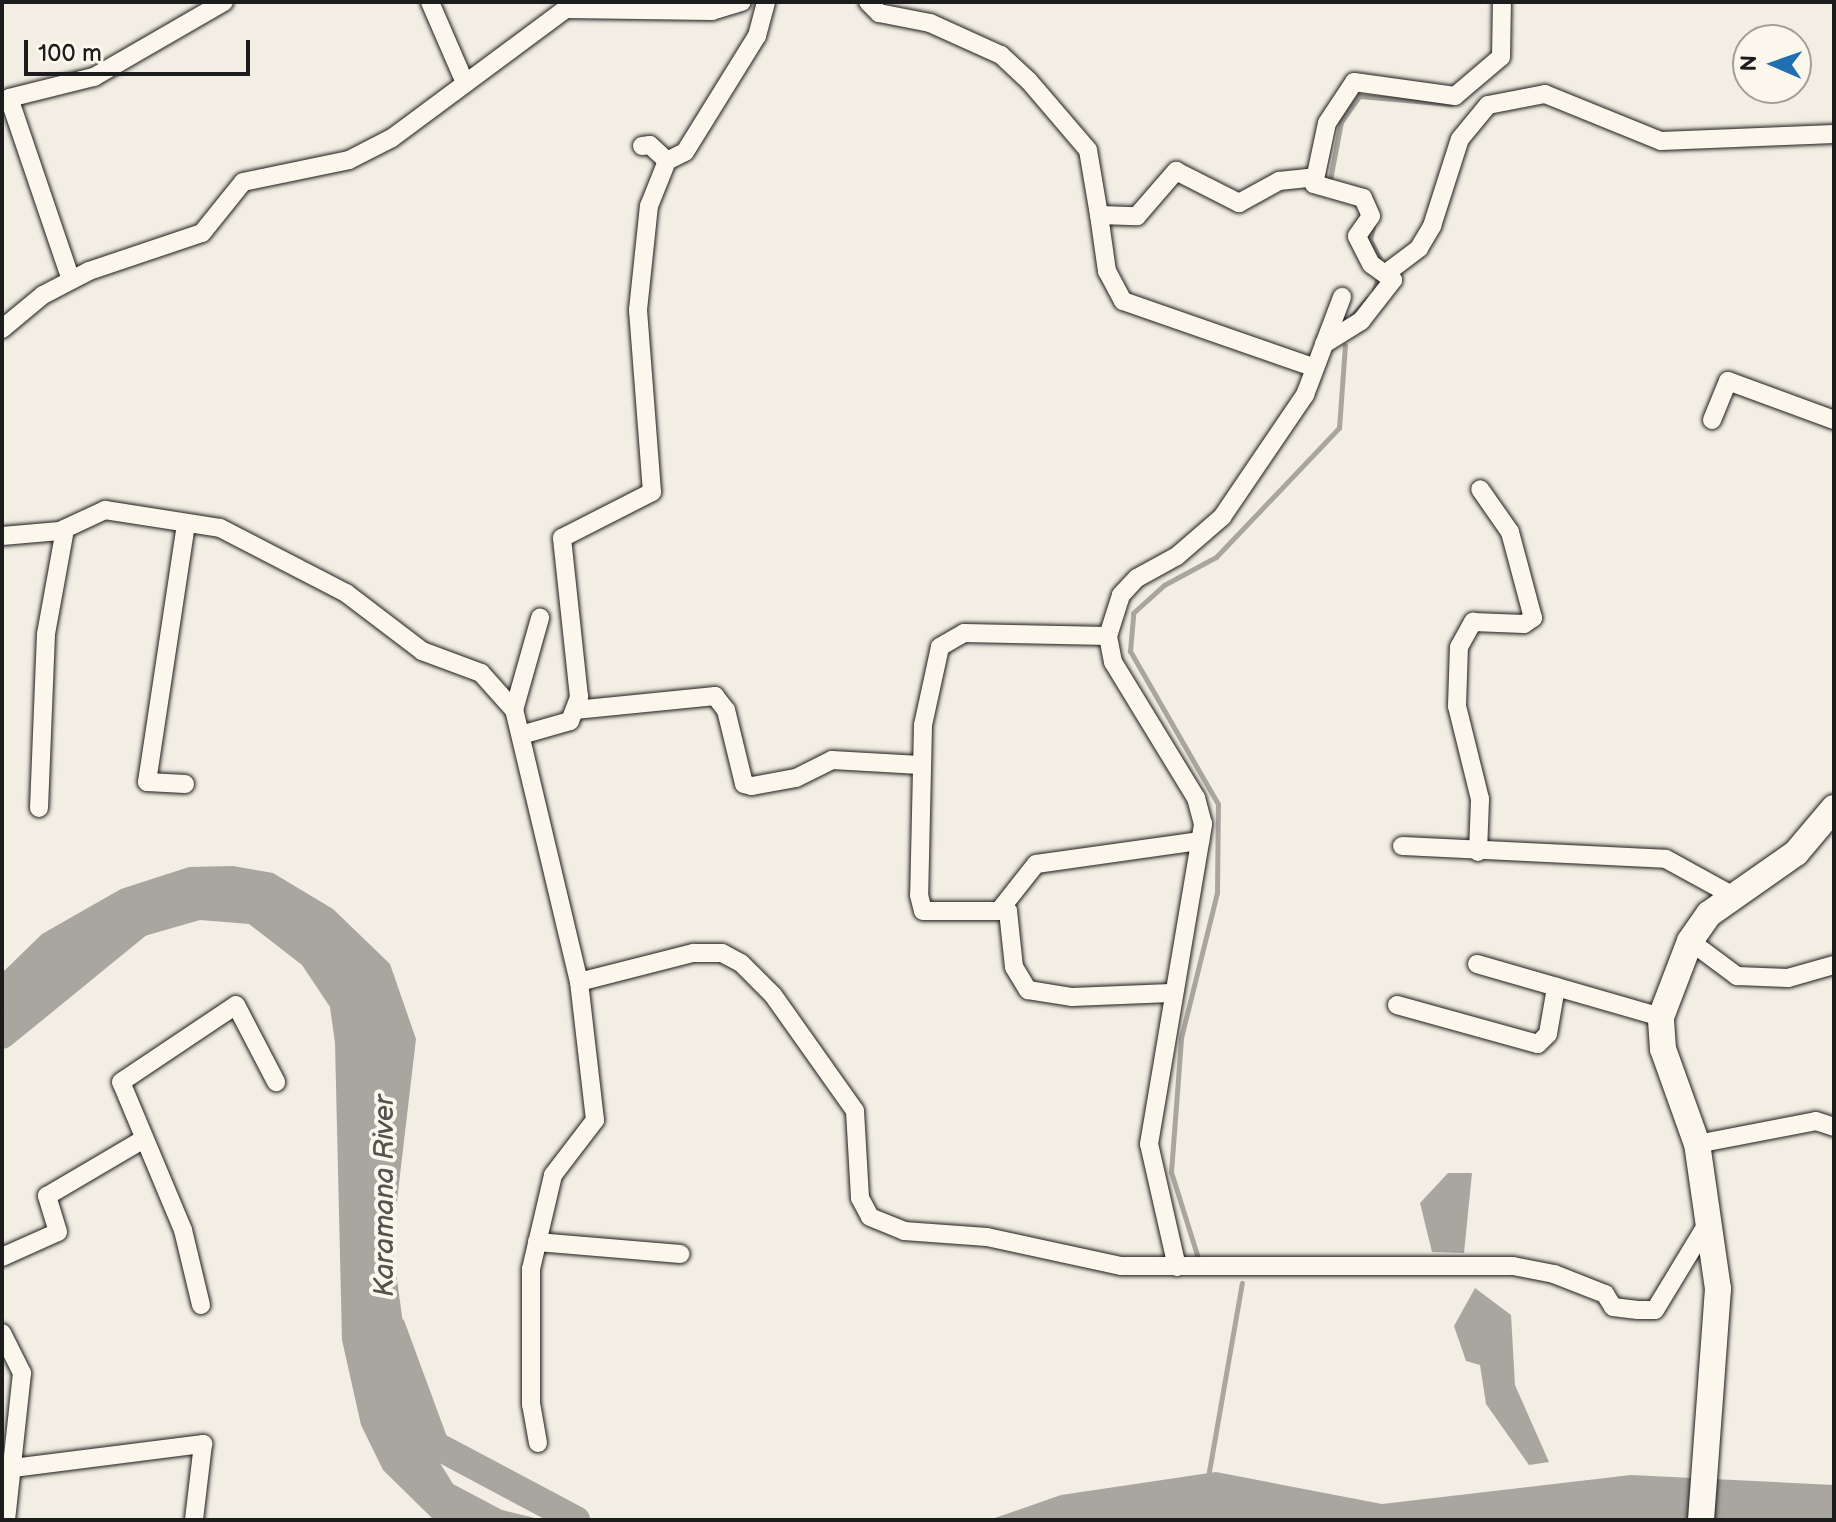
<!DOCTYPE html>
<html>
<head>
<meta charset="utf-8">
<style>
	body { margin:0 }
	#map { position:relative; width:1836px; height:1522px; overflow:hidden; background:#f2eee4; font-family:"Balsamiq Sans",sans-serif }
	div>[style] { position:absolute }
	.water>* { inset:0; background:#a9a6a0 }
	.stream>* { height:5px; margin:-2.5px; padding:0 2.5px; transform-origin:2.5px; border-radius:2.5px; background:#a9a6a0 }
	.river>* { height:28px; margin:-14px; padding:0 14px; transform-origin:14px; border-radius:14px; background:#a9a6a0 }
	.roads { filter:drop-shadow(0 0 2px #1c1c1c) drop-shadow(0 0 2px #1c1c1c) }
	.minor>* { height:18px; margin:-9px; padding:0 9px; transform-origin:9px; border-radius:9px; background:#fbf7ec }
	.secondary>* { height:26px; margin:-13px; padding:0 13px; transform-origin:13px; border-radius:13px; background:#fbf7ec }
	span { translate:-50% -50%; white-space:nowrap; text-align:center; line-height:1.15; -webkit-text-stroke:8px #fbf7ec; paint-order:stroke }
	.water-label { font-size:28px; color:#545351; font-style:italic }
	.frame { position:absolute; inset:0; border:4px solid #1c1c1c; pointer-events:none }
	.north { position:absolute; left:1732px; top:24px; width:80px; height:80px; box-sizing:border-box; background:#fbf7ec; border:2px solid #a29f99; border-radius:50%; rotate:272deg; font-size:22px; font-weight:700; line-height:32px; text-align:center; color:#1c1c1c }
	.north::after { content:''; display:block; margin:auto; width:28px; height:36px; background:#1f6fb2; clip-path:polygon(50% 0,100% 100%,50% 72%,0 100%) }
	.scale { position:absolute; left:24px; top:40px; width:226px; height:36px; box-sizing:border-box; border:4px solid #1c1c1c; border-top:0; padding-left:10px; font-size:24px; line-height:28px; white-space:nowrap; color:#1c1c1c; -webkit-text-stroke:6px #fbf7ec; paint-order:stroke }
</style>
</head>
<body>
<div id="map">
	<div class="water">
		<div style="clip-path:polygon(233px 866px,273px 873px,333px 909px,390px 964px,416px 1039px,392px 1243px,417px 1426px,453px 1484px,502px 1510px,543px 1520px,434px 1520px,383px 1470px,361px 1425px,342px 1340px,335px 1043px,330px 1007px,302px 965px,249px 924px,200px 920px,89px 952px,47px 982px,2px 1030px,2px 973px,42px 934px,121px 889px,189px 867px)"></div>
		<div style="clip-path:polygon(1448px 1173px,1472px 1173px,1464px 1253px,1432px 1252px,1420px 1203px)"></div>
		<div style="clip-path:polygon(1475px 1288px,1511px 1315px,1515px 1385px,1549px 1462px,1529px 1465px,1486px 1404px,1480px 1365px,1466px 1361px,1454px 1326px)"></div>
		<div style="clip-path:polygon(1216px 1472px,1382px 1504px,1631px 1475px,1834px 1485px,1834px 1520px,989px 1520px,1061px 1495px)"></div>
	</div>
	<div class="stream">
		<div style="left:1330px;top:180px;width:59px;rotate:-79.3deg"></div>
		<div style="left:1341px;top:122px;width:32px;rotate:-55deg"></div>
		<div style="left:1359px;top:96px;width:92px;rotate:5deg"></div>
		<div style="left:1373px;top:227px;width:13px;rotate:103deg"></div>
		<div style="left:1370px;top:240px;width:21px;rotate:62deg"></div>
		<div style="left:1374px;top:291px;width:11px;rotate:-75deg"></div>
		<div style="left:1352px;top:316px;width:23px;rotate:-49deg"></div>
		<div style="left:1198px;top:1258px;width:90px;rotate:-107.4deg"></div>
		<div style="left:1171px;top:1172px;width:134px;rotate:-85.7deg"></div>
		<div style="left:1181px;top:1038px;width:149px;rotate:-76.1deg"></div>
		<div style="left:1217px;top:893px;width:89px;rotate:-89.4deg"></div>
		<div style="left:1218px;top:804px;width:177px;rotate:-119.9deg"></div>
		<div style="left:1130px;top:651px;width:38px;rotate:-85deg"></div>
		<div style="left:1133px;top:613px;width:42px;rotate:-42.1deg"></div>
		<div style="left:1164px;top:585px;width:59px;rotate:-28.3deg"></div>
		<div style="left:1216px;top:557px;width:178px;rotate:-46.4deg"></div>
		<div style="left:1339px;top:428px;width:83px;rotate:-85.9deg"></div>
		<div style="left:1208px;top:1477px;width:197px;rotate:-80.1deg"></div>
	</div>
	<div class="river">
		<div style="left:2px;top:1035px;width:176px;rotate:-39.2deg"></div>
		<div style="left:392px;top:1328px;width:125px;rotate:69.8deg"></div>
		<div style="left:435px;top:1445px;width:160px;rotate:28deg"></div>
	</div>
	<div class="roads">
		<div class="minor">
			<div style="left:430px;top:2px;width:88px;rotate:66.6deg"></div>
			<div style="left:868px;top:2px;width:16px;rotate:45deg"></div>
			<div style="left:879px;top:13px;width:52px;rotate:11.1deg"></div>
			<div style="left:930px;top:23px;width:78px;rotate:24.3deg"></div>
			<div style="left:1001px;top:55px;width:38px;rotate:43deg"></div>
			<div style="left:1029px;top:81px;width:91px;rotate:49.5deg"></div>
			<div style="left:1088px;top:150px;width:66px;rotate:80.4deg"></div>
			<div style="left:1099px;top:215px;width:38px;rotate:2deg"></div>
			<div style="left:1137px;top:216px;width:60px;rotate:-49.1deg"></div>
			<div style="left:1176px;top:171px;width:71px;rotate:26.9deg"></div>
			<div style="left:1239px;top:203px;width:46px;rotate:-28.8deg"></div>
			<div style="left:1279px;top:181px;width:36px;rotate:-6deg"></div>
			<div style="left:642px;top:146px;width:8px;rotate:-7deg"></div>
			<div style="left:650px;top:145px;width:23px;rotate:43deg"></div>
			<div style="left:667px;top:161px;width:20px;rotate:-27deg"></div>
			<div style="left:685px;top:152px;width:137px;rotate:-58.2deg"></div>
			<div style="left:757px;top:36px;width:35px;rotate:-75deg"></div>
			<div style="left:1099px;top:215px;width:57px;rotate:81.9deg"></div>
			<div style="left:1107px;top:271px;width:34px;rotate:62deg"></div>
			<div style="left:1123px;top:301px;width:203px;rotate:19.2deg"></div>
			<div style="left:1389px;top:271px;width:38px;rotate:-37deg"></div>
			<div style="left:1419px;top:248px;width:26px;rotate:-59deg"></div>
			<div style="left:1432px;top:226px;width:91px;rotate:-72.2deg"></div>
			<div style="left:1460px;top:139px;width:44px;rotate:-50.5deg"></div>
			<div style="left:1488px;top:105px;width:58px;rotate:-10.9deg"></div>
			<div style="left:1545px;top:94px;width:125px;rotate:22.1deg"></div>
			<div style="left:1661px;top:141px;width:173px;rotate:-2.3deg"></div>
			<div style="left:71px;top:280px;width:192px;rotate:-108.8deg"></div>
			<div style="left:9px;top:98px;width:88px;rotate:-13.9deg"></div>
			<div style="left:94px;top:77px;width:150px;rotate:-30deg"></div>
			<div style="left:2px;top:329px;width:53px;rotate:-39.7deg"></div>
			<div style="left:43px;top:295px;width:52px;rotate:-27.6deg"></div>
			<div style="left:89px;top:271px;width:119px;rotate:-18.6deg"></div>
			<div style="left:202px;top:233px;width:65px;rotate:-51.2deg"></div>
			<div style="left:243px;top:182px;width:108px;rotate:-11.7deg"></div>
			<div style="left:349px;top:160px;width:48px;rotate:-27.1deg"></div>
			<div style="left:392px;top:138px;width:217px;rotate:-36.6deg"></div>
			<div style="left:566px;top:9px;width:146px;rotate:0.8deg"></div>
			<div style="left:712px;top:11px;width:31px;rotate:-17deg"></div>
			<div style="left:1324px;top:344px;width:44px;rotate:-31.9deg"></div>
			<div style="left:1361px;top:321px;width:52px;rotate:-52deg"></div>
			<div style="left:1393px;top:280px;width:27px;rotate:-144deg"></div>
			<div style="left:1371px;top:264px;width:31px;rotate:-117deg"></div>
			<div style="left:1357px;top:236px;width:24px;rotate:-55deg"></div>
			<div style="left:1371px;top:216px;width:20px;rotate:-114deg"></div>
			<div style="left:1363px;top:198px;width:51px;rotate:-164.1deg"></div>
			<div style="left:1314px;top:184px;width:62px;rotate:-78deg"></div>
			<div style="left:1327px;top:123px;width:49px;rotate:-56.6deg"></div>
			<div style="left:1354px;top:82px;width:102px;rotate:7.9deg"></div>
			<div style="left:1455px;top:96px;width:60px;rotate:-40.3deg"></div>
			<div style="left:1501px;top:57px;width:55px;rotate:-89deg"></div>
			<div style="left:1712px;top:420px;width:42px;rotate:-67.7deg"></div>
			<div style="left:1728px;top:381px;width:113px;rotate:20.2deg"></div>
			<div style="left:2px;top:536px;width:58px;rotate:-4.9deg"></div>
			<div style="left:60px;top:531px;width:50px;rotate:-25deg"></div>
			<div style="left:105px;top:510px;width:116px;rotate:8.9deg"></div>
			<div style="left:220px;top:528px;width:142px;rotate:27.3deg"></div>
			<div style="left:346px;top:593px;width:96px;rotate:37.3deg"></div>
			<div style="left:422px;top:651px;width:63px;rotate:20.4deg"></div>
			<div style="left:481px;top:673px;width:50px;rotate:48.3deg"></div>
			<div style="left:1108px;top:636px;width:144px;rotate:-178.8deg"></div>
			<div style="left:964px;top:633px;width:28px;rotate:150deg"></div>
			<div style="left:940px;top:647px;width:80px;rotate:102.3deg"></div>
			<div style="left:923px;top:725px;width:170px;rotate:91.3deg"></div>
			<div style="left:919px;top:895px;width:16px;rotate:76deg"></div>
			<div style="left:923px;top:911px;width:85px"></div>
			<div style="left:1008px;top:911px;width:56px;rotate:83.9deg"></div>
			<div style="left:1014px;top:967px;width:27px;rotate:59deg"></div>
			<div style="left:1028px;top:990px;width:45px;rotate:9deg"></div>
			<div style="left:1072px;top:997px;width:99px;rotate:-2.3deg"></div>
			<div style="left:575px;top:710px;width:141px;rotate:-5.7deg"></div>
			<div style="left:715px;top:696px;width:18px;rotate:52deg"></div>
			<div style="left:726px;top:710px;width:76px;rotate:76.3deg"></div>
			<div style="left:744px;top:784px;width:8px;rotate:14deg"></div>
			<div style="left:752px;top:786px;width:45px;rotate:-10.3deg"></div>
			<div style="left:796px;top:778px;width:40px;rotate:-26.6deg"></div>
			<div style="left:832px;top:760px;width:88px;rotate:3.3deg"></div>
			<div style="left:521px;top:735px;width:51px;rotate:-15.9deg"></div>
			<div style="left:570px;top:721px;width:26px;rotate:-69deg"></div>
			<div style="left:579px;top:697px;width:160px;rotate:-96.1deg"></div>
			<div style="left:562px;top:538px;width:101px;rotate:-27.1deg"></div>
			<div style="left:652px;top:492px;width:183px;rotate:-94.4deg"></div>
			<div style="left:638px;top:310px;width:105px;rotate:-84deg"></div>
			<div style="left:649px;top:206px;width:48px;rotate:-68.2deg"></div>
			<div style="left:185px;top:784px;width:38px;rotate:-177deg"></div>
			<div style="left:147px;top:782px;width:262px;rotate:-81.4deg"></div>
			<div style="left:39px;top:808px;width:174px;rotate:-87.7deg"></div>
			<div style="left:46px;top:634px;width:107px;rotate:-79.7deg"></div>
			<div style="left:1402px;top:846px;width:264px;rotate:2.8deg"></div>
			<div style="left:1666px;top:859px;width:73px;rotate:28.7deg"></div>
			<div style="left:1478px;top:852px;width:53px;rotate:-87.8deg"></div>
			<div style="left:1480px;top:799px;width:96px;rotate:-103.9deg"></div>
			<div style="left:1457px;top:706px;width:59px;rotate:-88.1deg"></div>
			<div style="left:1459px;top:647px;width:29px;rotate:-61deg"></div>
			<div style="left:1473px;top:622px;width:51px;rotate:2.2deg"></div>
			<div style="left:1524px;top:624px;width:11px;rotate:-34deg"></div>
			<div style="left:1533px;top:618px;width:89px;rotate:-105deg"></div>
			<div style="left:1510px;top:532px;width:52px;rotate:-124.9deg"></div>
			<div style="left:1002px;top:907px;width:55px;rotate:-51.7deg"></div>
			<div style="left:1036px;top:864px;width:166px;rotate:-8deg"></div>
			<div style="left:1690px;top:941px;width:59px;rotate:36.7deg"></div>
			<div style="left:1737px;top:976px;width:51px;rotate:2.2deg"></div>
			<div style="left:1788px;top:978px;width:48px;rotate:-15.8deg"></div>
			<div style="left:1477px;top:964px;width:191px;rotate:16.1deg"></div>
			<div style="left:579px;top:982px;width:118px;rotate:-14.3deg"></div>
			<div style="left:693px;top:953px;width:29px"></div>
			<div style="left:722px;top:953px;width:21px;rotate:28deg"></div>
			<div style="left:741px;top:963px;width:45px;rotate:45deg"></div>
			<div style="left:773px;top:995px;width:142px;rotate:54.7deg"></div>
			<div style="left:855px;top:1111px;width:87px;rotate:86.7deg"></div>
			<div style="left:860px;top:1198px;width:21px;rotate:62deg"></div>
			<div style="left:870px;top:1217px;width:37px;rotate:22deg"></div>
			<div style="left:904px;top:1231px;width:83px;rotate:4.1deg"></div>
			<div style="left:987px;top:1237px;width:137px;rotate:12.2deg"></div>
			<div style="left:1121px;top:1266px;width:392px"></div>
			<div style="left:1513px;top:1266px;width:42px;rotate:11deg"></div>
			<div style="left:1554px;top:1274px;width:55px;rotate:21.4deg"></div>
			<div style="left:1605px;top:1294px;width:15px;rotate:58deg"></div>
			<div style="left:1613px;top:1307px;width:25px;rotate:7deg"></div>
			<div style="left:1638px;top:1310px;width:17px"></div>
			<div style="left:1655px;top:1310px;width:100px;rotate:-58.8deg"></div>
			<div style="left:1397px;top:1005px;width:146px;rotate:15.5deg"></div>
			<div style="left:1538px;top:1044px;width:14px;rotate:-45deg"></div>
			<div style="left:1548px;top:1034px;width:48px;rotate:-80.3deg"></div>
			<div style="left:1697px;top:1144px;width:121px;rotate:-10.9deg"></div>
			<div style="left:1816px;top:1121px;width:19px;rotate:18deg"></div>
			<div style="left:537px;top:1242px;width:144px;rotate:4.8deg"></div>
			<div style="left:2px;top:1257px;width:61px;rotate:-24.1deg"></div>
			<div style="left:58px;top:1232px;width:38px;rotate:-107deg"></div>
			<div style="left:47px;top:1196px;width:110px;rotate:-30.5deg"></div>
			<div style="left:1177px;top:1267px;width:126px;rotate:-102.8deg"></div>
			<div style="left:1149px;top:1144px;width:325px;rotate:-80.4deg"></div>
			<div style="left:1203px;top:824px;width:27px;rotate:-105deg"></div>
			<div style="left:1196px;top:798px;width:159px;rotate:-121.4deg"></div>
			<div style="left:1113px;top:662px;width:26px;rotate:-101deg"></div>
			<div style="left:1108px;top:636px;width:43px;rotate:-72.4deg"></div>
			<div style="left:1121px;top:595px;width:23px;rotate:-47deg"></div>
			<div style="left:1137px;top:578px;width:46px;rotate:-28.8deg"></div>
			<div style="left:1177px;top:556px;width:60px;rotate:-40.9deg"></div>
			<div style="left:1222px;top:517px;width:148px;rotate:-55.8deg"></div>
			<div style="left:1305px;top:395px;width:105px;rotate:-69.3deg"></div>
			<div style="left:201px;top:1305px;width:77px;rotate:-103.5deg"></div>
			<div style="left:183px;top:1230px;width:160px;rotate:-112.7deg"></div>
			<div style="left:121px;top:1082px;width:138px;rotate:-33.8deg"></div>
			<div style="left:236px;top:1005px;width:87px;rotate:62.5deg"></div>
			<div style="left:2px;top:1333px;width:45px;rotate:63.4deg"></div>
			<div style="left:22px;top:1373px;width:148px;rotate:96.2deg"></div>
			<div style="left:538px;top:1443px;width:39px;rotate:-100deg"></div>
			<div style="left:531px;top:1405px;width:136px;rotate:-90deg"></div>
			<div style="left:531px;top:1269px;width:97px;rotate:-76.8deg"></div>
			<div style="left:553px;top:1175px;width:69px;rotate:-52.6deg"></div>
			<div style="left:595px;top:1120px;width:139px;rotate:-96.6deg"></div>
			<div style="left:579px;top:982px;width:280px;rotate:-103.4deg"></div>
			<div style="left:514px;top:710px;width:96px;rotate:-74.2deg"></div>
			<div style="left:13px;top:1468px;width:192px;rotate:-7.2deg"></div>
			<div style="left:203px;top:1444px;width:77px;rotate:96.8deg"></div>
		</div>
		<div class="secondary">
			<div style="left:1701px;top:1520px;width:232px;rotate:-85.8deg"></div>
			<div style="left:1718px;top:1289px;width:147px;rotate:-98.2deg"></div>
			<div style="left:1697px;top:1144px;width:101px;rotate:-109.7deg"></div>
			<div style="left:1663px;top:1049px;width:32px;rotate:-94deg"></div>
			<div style="left:1661px;top:1017px;width:81px;rotate:-69.1deg"></div>
			<div style="left:1690px;top:941px;width:33px;rotate:-55deg"></div>
			<div style="left:1709px;top:914px;width:106px;rotate:-35deg"></div>
			<div style="left:1796px;top:853px;width:59px;rotate:-49.8deg"></div>
		</div>
	</div>
	<div class="water-label">
		<span style="left:385px;top:1196px;rotate:-90deg">Karamana River</span>
	</div>
	<div class="frame"></div>
	<div class="north">N</div>
	<div class="scale">100 m</div>
</div>
</body>
</html>
